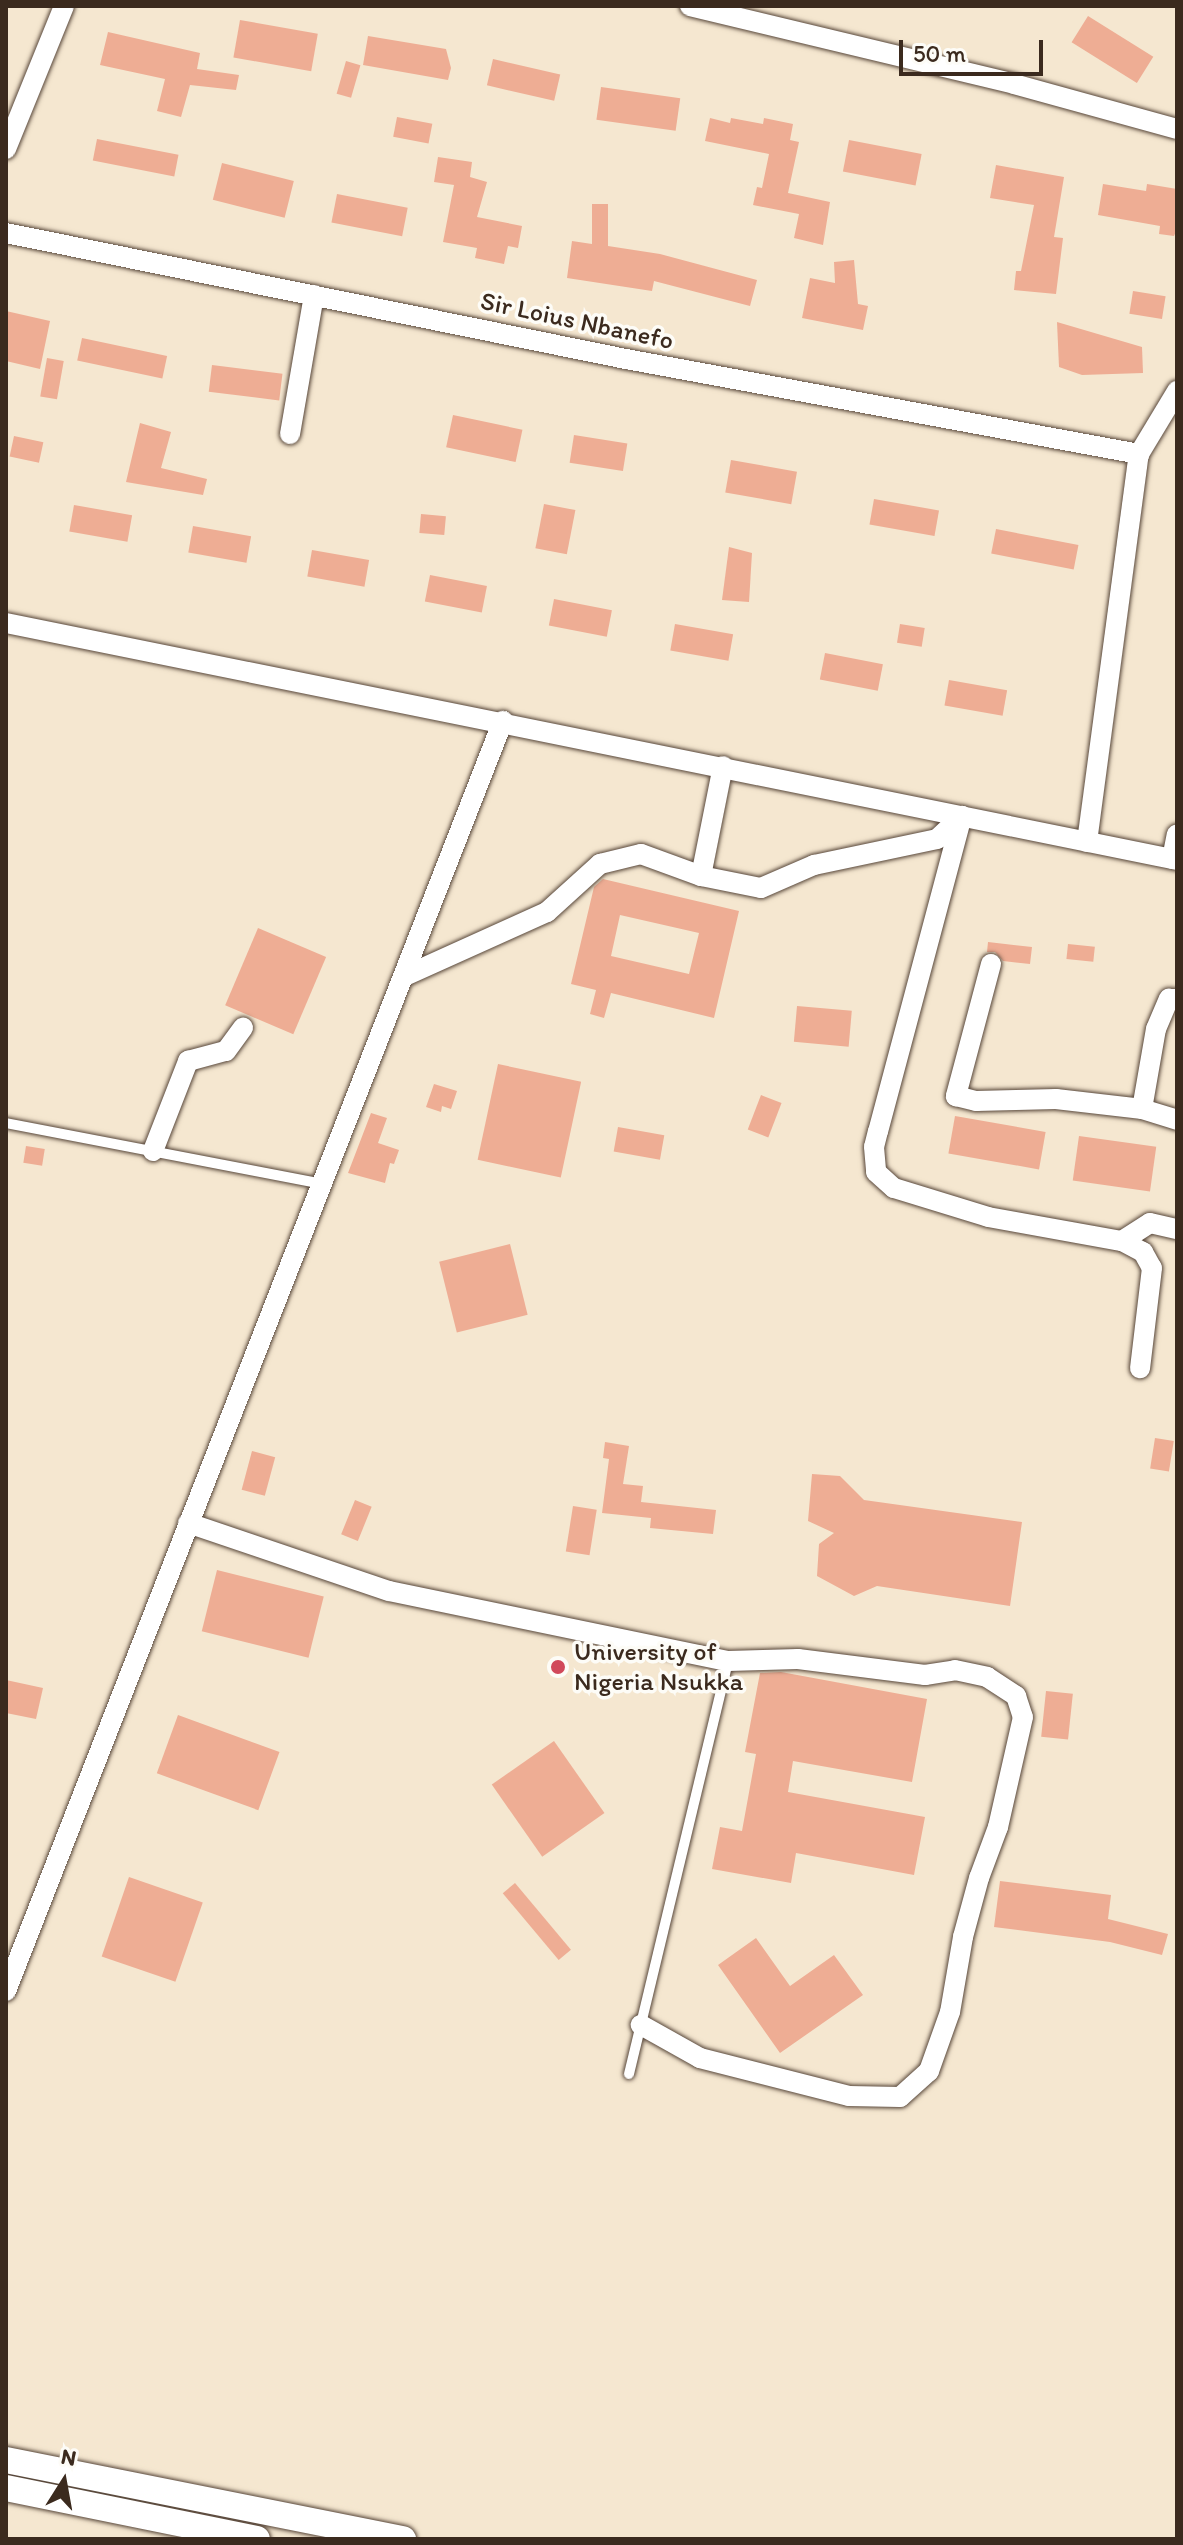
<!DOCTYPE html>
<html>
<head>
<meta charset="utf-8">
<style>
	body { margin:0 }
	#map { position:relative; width:1183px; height:2545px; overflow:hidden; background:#f5e7d0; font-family:Itim,sans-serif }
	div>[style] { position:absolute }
	.building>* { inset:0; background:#eead94; transform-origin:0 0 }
	.roads { filter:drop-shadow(0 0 2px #574639) drop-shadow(0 0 2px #574639) }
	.service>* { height:10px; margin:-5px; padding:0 5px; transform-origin:5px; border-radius:5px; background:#fff }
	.minor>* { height:20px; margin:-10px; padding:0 10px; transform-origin:10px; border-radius:10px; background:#fff }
	.tertiary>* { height:26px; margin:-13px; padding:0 13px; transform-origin:13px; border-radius:13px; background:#fff }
	.dots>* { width:22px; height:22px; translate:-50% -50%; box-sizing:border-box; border:4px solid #fdfcf7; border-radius:50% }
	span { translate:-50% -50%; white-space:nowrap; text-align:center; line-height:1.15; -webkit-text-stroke:7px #fdfcf7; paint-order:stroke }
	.street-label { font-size:26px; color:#3b2a1e }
	.poi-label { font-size:26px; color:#3b2a1e }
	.left { translate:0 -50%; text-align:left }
	.frame { position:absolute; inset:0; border:8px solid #3b2a1e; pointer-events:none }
	.north { position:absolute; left:24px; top:2441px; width:80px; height:80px; -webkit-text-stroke:6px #fdfcf7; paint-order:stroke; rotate:11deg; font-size:22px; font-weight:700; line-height:32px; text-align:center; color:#3b2a1e }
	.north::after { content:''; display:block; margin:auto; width:28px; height:36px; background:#3b2a1e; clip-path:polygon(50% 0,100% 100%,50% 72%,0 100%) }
	.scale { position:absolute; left:899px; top:40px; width:144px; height:36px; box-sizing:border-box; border:4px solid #3b2a1e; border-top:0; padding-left:10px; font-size:24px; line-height:28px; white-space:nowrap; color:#3b2a1e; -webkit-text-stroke:6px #fdfcf7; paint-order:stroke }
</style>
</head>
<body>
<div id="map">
	<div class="building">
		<div style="left:1088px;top:16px;width:77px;height:31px;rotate:32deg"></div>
		<div style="left:240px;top:20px;width:79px;height:38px;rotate:10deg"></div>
		<div style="clip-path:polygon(108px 32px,200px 53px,197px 69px,239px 75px,236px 90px,190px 85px,181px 117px,157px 111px,165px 79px,100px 65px)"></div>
		<div style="clip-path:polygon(368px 36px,446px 49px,451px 68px,448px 80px,363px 65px)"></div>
		<div style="left:493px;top:59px;width:69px;height:27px;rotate:13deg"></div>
		<div style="left:346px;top:61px;width:15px;height:34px;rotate:16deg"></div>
		<div style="left:601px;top:87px;width:80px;height:33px;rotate:8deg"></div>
		<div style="left:397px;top:117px;width:36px;height:20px;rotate:11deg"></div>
		<div style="clip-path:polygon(710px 118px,730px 123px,731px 118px,763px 124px,764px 118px,793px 124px,790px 140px,799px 142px,788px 193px,830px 202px,823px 245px,794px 238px,799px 214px,753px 205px,757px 187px,762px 188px,769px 154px,705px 141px)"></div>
		<div style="left:97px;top:139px;width:83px;height:22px;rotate:11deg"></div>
		<div style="left:849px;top:140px;width:74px;height:32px;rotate:11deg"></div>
		<div style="clip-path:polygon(438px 157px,472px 162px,470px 177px,487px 182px,477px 217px,522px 226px,518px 248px,508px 246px,504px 264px,475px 258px,477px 248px,443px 242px,454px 185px,434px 182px)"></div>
		<div style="left:222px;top:163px;width:74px;height:38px;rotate:14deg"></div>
		<div style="clip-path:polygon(996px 165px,1064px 177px,1054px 237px,1063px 238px,1056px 294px,1014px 290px,1016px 271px,1021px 271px,1034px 205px,990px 198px)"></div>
		<div style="clip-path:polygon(1103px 184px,1146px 191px,1147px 184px,1177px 189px,1177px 229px,1174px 236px,1159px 234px,1160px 226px,1098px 215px)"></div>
		<div style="left:337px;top:194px;width:72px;height:29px;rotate:11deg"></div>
		<div style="clip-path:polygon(592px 204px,608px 204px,608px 246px,660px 254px,757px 280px,750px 306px,654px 281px,652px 291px,567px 278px,572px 241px,592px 244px)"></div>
		<div style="clip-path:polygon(854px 260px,858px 304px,868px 306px,863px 330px,802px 318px,810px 278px,835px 283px,834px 262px)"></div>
		<div style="left:1133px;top:291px;width:33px;height:23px;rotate:9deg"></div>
		<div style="clip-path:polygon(6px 311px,50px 321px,40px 369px,6px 361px)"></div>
		<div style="clip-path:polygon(1057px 322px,1142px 347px,1143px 373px,1082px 375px,1059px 367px)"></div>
		<div style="left:82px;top:338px;width:87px;height:23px;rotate:12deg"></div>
		<div style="left:47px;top:358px;width:17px;height:39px;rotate:10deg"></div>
		<div style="left:212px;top:365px;width:71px;height:27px;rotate:7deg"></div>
		<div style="left:453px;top:415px;width:71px;height:33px;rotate:12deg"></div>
		<div style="clip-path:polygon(140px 423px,171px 432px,161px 468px,207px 479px,203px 495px,126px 482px)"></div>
		<div style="left:574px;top:435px;width:54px;height:28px;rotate:9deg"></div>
		<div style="left:14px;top:436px;width:30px;height:21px;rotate:12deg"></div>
		<div style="left:731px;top:460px;width:67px;height:33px;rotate:10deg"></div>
		<div style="left:874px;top:499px;width:66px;height:26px;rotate:10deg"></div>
		<div style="left:544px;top:504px;width:32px;height:45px;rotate:11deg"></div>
		<div style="left:74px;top:505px;width:59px;height:27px;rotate:10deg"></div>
		<div style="left:421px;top:514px;width:25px;height:19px;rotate:5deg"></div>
		<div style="left:193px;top:526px;width:59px;height:27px;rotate:10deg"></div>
		<div style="left:996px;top:529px;width:84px;height:25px;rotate:11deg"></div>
		<div style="clip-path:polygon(729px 547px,752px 553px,749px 602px,722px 600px)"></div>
		<div style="left:312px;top:550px;width:58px;height:27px;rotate:10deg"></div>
		<div style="left:430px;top:575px;width:58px;height:27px;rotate:11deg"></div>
		<div style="left:554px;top:599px;width:59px;height:27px;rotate:11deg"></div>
		<div style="left:675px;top:624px;width:59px;height:27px;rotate:10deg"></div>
		<div style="left:900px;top:624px;width:25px;height:19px;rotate:9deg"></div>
		<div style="left:825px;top:653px;width:59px;height:27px;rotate:11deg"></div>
		<div style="left:949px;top:680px;width:59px;height:26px;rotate:10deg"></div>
		<div style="clip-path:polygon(evenodd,603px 879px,739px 911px,714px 1018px,611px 993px,604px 1018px,590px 1014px,596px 990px,571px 984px,594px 887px,603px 879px,620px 915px,699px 933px,689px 974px,611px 956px,620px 915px)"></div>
		<div style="left:258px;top:928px;width:74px;height:84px;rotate:23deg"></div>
		<div style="clip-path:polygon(988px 942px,1032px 947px,1030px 964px,1003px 961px,995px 952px,987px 952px)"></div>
		<div style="left:1068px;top:944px;width:27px;height:15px;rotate:6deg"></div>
		<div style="left:797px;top:1006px;width:55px;height:36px;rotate:5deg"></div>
		<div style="left:498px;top:1064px;width:85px;height:98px;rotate:12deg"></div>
		<div style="clip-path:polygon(434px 1084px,457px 1091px,451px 1109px,442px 1106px,441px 1112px,426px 1107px)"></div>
		<div style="left:761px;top:1095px;width:22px;height:37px;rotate:21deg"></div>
		<div style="clip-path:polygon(371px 1113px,387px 1118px,378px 1143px,399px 1150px,394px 1164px,390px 1163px,385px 1183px,348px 1173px)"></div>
		<div style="left:955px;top:1116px;width:92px;height:38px;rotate:10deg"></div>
		<div style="left:618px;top:1127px;width:47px;height:25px;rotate:10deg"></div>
		<div style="left:1079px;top:1136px;width:78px;height:45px;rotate:8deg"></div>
		<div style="left:26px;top:1146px;width:19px;height:17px;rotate:9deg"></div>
		<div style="left:510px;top:1244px;width:73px;height:73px;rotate:76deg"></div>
		<div style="left:1155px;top:1438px;width:19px;height:31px;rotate:9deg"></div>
		<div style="clip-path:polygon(605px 1442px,629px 1446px,623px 1484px,643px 1486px,641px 1502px,716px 1510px,713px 1534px,650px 1528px,651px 1518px,602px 1513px,609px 1459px,603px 1458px)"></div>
		<div style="left:252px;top:1451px;width:24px;height:40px;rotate:15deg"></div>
		<div style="clip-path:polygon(812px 1474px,840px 1476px,864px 1500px,1022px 1522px,1010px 1606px,877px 1586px,854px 1596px,817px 1576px,819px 1544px,834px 1533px,808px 1521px)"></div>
		<div style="left:355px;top:1500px;width:18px;height:37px;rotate:22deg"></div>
		<div style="left:573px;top:1506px;width:24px;height:46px;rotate:9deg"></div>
		<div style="left:217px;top:1570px;width:110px;height:63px;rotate:14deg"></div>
		<div style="clip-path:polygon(781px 1672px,927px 1699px,912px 1782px,793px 1761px,788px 1792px,925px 1817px,914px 1875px,796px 1853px,791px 1883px,712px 1869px,720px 1827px,742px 1831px,756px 1754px,745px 1752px,760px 1673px)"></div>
		<div style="clip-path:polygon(6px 1680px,43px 1688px,36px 1719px,6px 1713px)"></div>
		<div style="left:1046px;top:1691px;width:27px;height:46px;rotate:6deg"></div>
		<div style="left:178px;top:1715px;width:108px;height:62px;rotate:20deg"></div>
		<div style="left:554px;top:1741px;width:88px;height:76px;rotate:55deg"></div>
		<div style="left:129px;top:1877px;width:78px;height:84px;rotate:19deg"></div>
		<div style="clip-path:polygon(1000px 1881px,1111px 1895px,1108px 1919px,1168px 1934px,1162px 1955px,1110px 1942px,994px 1927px)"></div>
		<div style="left:515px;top:1883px;width:87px;height:16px;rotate:50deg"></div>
		<div style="clip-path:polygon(756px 1938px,790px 1986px,834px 1955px,863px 1995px,780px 2053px,718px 1965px)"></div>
	</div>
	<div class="roads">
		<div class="service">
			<div style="left:6px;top:1123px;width:323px;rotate:10.9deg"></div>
			<div style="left:629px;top:2074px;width:425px;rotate:-76.5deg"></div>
		</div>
		<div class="minor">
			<div style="left:690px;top:6px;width:333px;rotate:13.5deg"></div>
			<div style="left:1014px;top:84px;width:169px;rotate:15.4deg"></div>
			<div style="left:6px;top:149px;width:154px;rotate:-67.9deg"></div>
			<div style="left:6px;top:233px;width:633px;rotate:11.49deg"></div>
			<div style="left:626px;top:359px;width:522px;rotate:10.49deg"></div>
			<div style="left:290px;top:434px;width:141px;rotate:-80.2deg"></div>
			<div style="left:6px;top:623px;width:1195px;rotate:11.44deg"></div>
			<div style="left:962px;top:816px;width:326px;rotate:104.9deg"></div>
			<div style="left:878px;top:1131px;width:16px;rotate:104deg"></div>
			<div style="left:874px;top:1147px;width:25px;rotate:85deg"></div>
			<div style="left:876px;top:1172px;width:24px;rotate:42deg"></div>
			<div style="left:894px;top:1188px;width:98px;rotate:17.1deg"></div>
			<div style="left:988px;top:1217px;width:136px;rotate:10.2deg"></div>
			<div style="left:1122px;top:1241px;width:24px;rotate:28deg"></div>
			<div style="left:1143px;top:1252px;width:18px;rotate:61deg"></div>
			<div style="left:1152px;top:1268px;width:101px;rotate:96.8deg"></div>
			<div style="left:1087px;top:842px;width:391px;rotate:-82.4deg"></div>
			<div style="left:1139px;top:454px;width:74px;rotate:-58.9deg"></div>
			<div style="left:1172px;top:859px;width:25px;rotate:-79deg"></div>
			<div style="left:701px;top:876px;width:61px;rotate:11.3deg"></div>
			<div style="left:761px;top:888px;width:58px;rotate:-23.5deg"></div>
			<div style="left:814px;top:865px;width:126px;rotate:-11.9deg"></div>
			<div style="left:937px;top:839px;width:34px;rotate:-43deg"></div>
			<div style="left:991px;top:964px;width:137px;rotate:104.9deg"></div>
			<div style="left:956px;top:1096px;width:21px;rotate:14deg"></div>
			<div style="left:976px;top:1101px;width:80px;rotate:-1.4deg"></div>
			<div style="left:1056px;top:1099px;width:87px;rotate:6.6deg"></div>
			<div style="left:1142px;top:1109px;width:37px;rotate:17deg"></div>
			<div style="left:405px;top:976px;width:156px;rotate:-24.3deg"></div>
			<div style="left:547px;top:912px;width:72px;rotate:-42.2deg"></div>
			<div style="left:600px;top:864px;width:42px;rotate:-13.7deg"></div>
			<div style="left:641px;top:854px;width:64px;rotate:20.1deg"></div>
			<div style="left:701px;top:876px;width:112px;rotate:-78.7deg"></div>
			<div style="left:1142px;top:1109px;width:81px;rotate:-80.1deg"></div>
			<div style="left:1156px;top:1029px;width:33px;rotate:-67deg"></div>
			<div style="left:1169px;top:999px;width:8px"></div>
			<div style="left:153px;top:1151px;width:97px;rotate:-68.7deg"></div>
			<div style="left:188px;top:1061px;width:39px;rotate:-15deg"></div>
			<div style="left:226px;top:1051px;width:29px;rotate:-54deg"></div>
			<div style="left:1122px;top:1241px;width:33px;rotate:-33deg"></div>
			<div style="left:1150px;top:1223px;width:28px;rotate:13deg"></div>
			<div style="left:188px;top:1523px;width:212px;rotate:18.7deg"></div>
			<div style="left:389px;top:1591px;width:346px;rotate:11.7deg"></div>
			<div style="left:728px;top:1661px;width:70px;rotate:-1.6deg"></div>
			<div style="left:798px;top:1659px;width:128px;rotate:7.2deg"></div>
			<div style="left:925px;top:1675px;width:30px;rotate:-9deg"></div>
			<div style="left:955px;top:1670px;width:33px;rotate:12deg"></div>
			<div style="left:987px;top:1677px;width:35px;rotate:33deg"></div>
			<div style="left:1016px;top:1696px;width:22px;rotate:72deg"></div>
			<div style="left:1023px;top:1717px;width:113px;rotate:102.8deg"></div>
			<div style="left:998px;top:1827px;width:54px;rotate:110.4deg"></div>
			<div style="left:979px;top:1878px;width:61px;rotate:105.2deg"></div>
			<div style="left:963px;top:1937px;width:76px;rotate:99.8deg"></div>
			<div style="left:950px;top:2012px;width:63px;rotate:109.6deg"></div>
			<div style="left:929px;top:2071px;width:39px;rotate:138deg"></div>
			<div style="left:900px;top:2097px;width:51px;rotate:-178.9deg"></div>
			<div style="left:849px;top:2096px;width:154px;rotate:-165.7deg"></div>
			<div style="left:700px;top:2058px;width:68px;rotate:-150.8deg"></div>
			<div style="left:6px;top:1991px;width:1364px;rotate:-68.63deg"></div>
		</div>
		<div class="tertiary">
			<div style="left:6px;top:2460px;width:405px;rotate:11.3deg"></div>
			<div style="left:6px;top:2488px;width:256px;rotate:11.5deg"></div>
		</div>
	</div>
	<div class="dots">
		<div style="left:558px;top:1667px;background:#d1495b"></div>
	</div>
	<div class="street-label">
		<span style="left:577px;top:321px;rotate:12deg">Sir Loius Nbanefo</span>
	</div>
	<div class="poi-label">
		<span class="left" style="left:574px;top:1667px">University of<br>Nigeria Nsukka</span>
	</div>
	<div class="frame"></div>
	<div class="north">N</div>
	<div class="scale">50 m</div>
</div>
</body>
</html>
